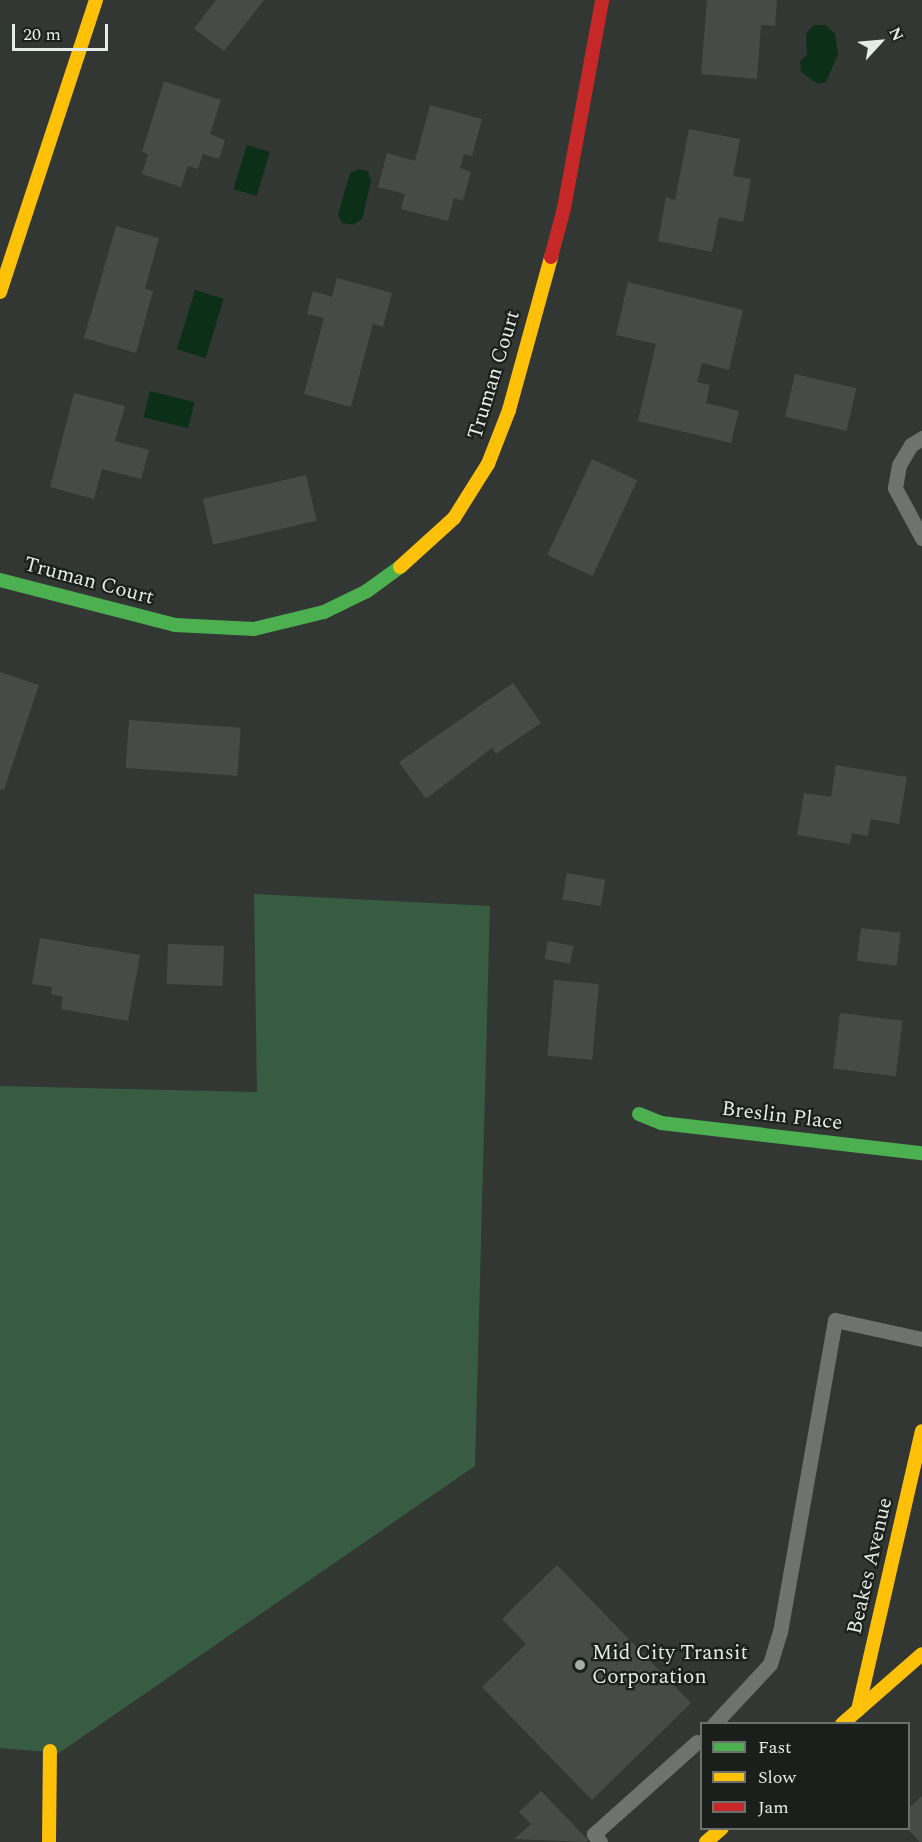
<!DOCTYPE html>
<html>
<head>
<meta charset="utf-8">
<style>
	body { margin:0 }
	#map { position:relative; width:922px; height:1842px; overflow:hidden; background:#323733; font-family:Spectral,serif }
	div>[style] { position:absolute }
	.green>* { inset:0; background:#385c41 }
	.water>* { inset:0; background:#0c2f18; transform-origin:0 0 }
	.building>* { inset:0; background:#474b48; transform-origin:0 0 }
	.lane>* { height:15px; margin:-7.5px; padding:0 7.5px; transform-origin:7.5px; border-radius:7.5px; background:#6e736f }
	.fast>* { height:14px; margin:-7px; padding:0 7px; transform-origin:7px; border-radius:7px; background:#4caf50 }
	.slow>* { height:14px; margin:-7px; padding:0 7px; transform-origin:7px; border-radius:7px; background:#ffc107 }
	.jam>* { height:14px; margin:-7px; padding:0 7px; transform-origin:7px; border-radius:7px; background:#c62828 }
	.dots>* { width:16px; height:16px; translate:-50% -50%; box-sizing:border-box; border:3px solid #1b1f1c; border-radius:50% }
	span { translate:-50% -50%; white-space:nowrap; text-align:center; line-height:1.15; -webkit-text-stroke:4.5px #1b1f1c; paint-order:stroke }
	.street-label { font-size:21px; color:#e5ebe6 }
	.poi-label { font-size:21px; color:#e5ebe6 }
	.left { translate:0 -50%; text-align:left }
	.legend { position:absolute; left:700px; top:1722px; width:210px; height:108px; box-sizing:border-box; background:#1b1f1c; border:2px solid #6c716d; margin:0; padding:8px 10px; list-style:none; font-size:18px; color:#e5ebe6 }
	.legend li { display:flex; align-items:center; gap:12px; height:30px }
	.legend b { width:30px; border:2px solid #6c716d }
	.north { position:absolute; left:850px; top:12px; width:60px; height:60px; -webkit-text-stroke:4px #1b1f1c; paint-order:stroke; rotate:64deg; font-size:16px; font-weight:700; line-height:24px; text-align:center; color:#e5ebe6 }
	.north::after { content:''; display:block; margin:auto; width:21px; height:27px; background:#e5ebe6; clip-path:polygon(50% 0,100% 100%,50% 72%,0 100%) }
	.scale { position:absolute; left:12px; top:24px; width:96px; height:27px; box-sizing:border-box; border:3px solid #e5ebe6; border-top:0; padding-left:8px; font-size:18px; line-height:21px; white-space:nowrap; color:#e5ebe6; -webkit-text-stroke:4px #1b1f1c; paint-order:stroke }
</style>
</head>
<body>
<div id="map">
	<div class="green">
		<div style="clip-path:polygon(254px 894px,490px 906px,475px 1466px,59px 1753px,0 1748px,0 1086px,257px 1092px)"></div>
	</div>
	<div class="water">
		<div style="clip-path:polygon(814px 25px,826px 25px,835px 34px,838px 54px,826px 82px,818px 84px,801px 72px,800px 61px,807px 55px,806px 34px)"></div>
		<div style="left:247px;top:145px;width:24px;height:46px;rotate:17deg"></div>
		<div style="clip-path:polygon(359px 169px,368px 171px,371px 182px,362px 219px,353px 225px,342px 223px,338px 215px,350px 173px)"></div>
		<div style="left:195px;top:290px;width:30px;height:62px;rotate:17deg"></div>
		<div style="left:150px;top:391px;width:46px;height:27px;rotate:14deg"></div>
	</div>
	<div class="building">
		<div style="clip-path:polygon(216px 0,264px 0,224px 51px,194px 29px)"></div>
		<div style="clip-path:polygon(707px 0,777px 0,775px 26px,761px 25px,757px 79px,701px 74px)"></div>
		<div style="clip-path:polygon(164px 81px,221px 100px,210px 134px,225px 140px,219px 159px,203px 154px,198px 169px,188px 166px,181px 187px,142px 174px,148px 154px,142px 152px)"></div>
		<div style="clip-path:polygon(430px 105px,482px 119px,472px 156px,464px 154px,460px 168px,471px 172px,463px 201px,454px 198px,448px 221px,401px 209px,405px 194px,378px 187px,387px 153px,415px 161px)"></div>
		<div style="clip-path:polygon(689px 129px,740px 139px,733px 176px,751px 179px,743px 222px,719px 217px,712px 252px,658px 241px,666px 197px,675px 200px)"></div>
		<div style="clip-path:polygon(116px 226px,159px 238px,145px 289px,153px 291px,136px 353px,84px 338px)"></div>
		<div style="clip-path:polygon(337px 278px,392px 293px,383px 327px,373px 324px,351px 407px,304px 394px,324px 318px,307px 314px,313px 291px,332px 297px)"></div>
		<div style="clip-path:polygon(628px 282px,743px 310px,729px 370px,702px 363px,697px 382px,710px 385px,706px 403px,739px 411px,731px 443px,638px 421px,656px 344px,616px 335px)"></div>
		<div style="left:795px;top:374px;width:63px;height:44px;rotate:13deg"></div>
		<div style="clip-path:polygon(74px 393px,125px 406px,115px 441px,149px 450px,141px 479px,102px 469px,94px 499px,50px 487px)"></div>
		<div style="left:592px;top:459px;width:50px;height:106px;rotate:25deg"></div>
		<div style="left:306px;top:475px;width:47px;height:106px;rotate:77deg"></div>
		<div style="clip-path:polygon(0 672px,39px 685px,4px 790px,0 789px)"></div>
		<div style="clip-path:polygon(513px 683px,541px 723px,496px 754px,492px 748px,426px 799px,399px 762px)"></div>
		<div style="left:129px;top:720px;width:112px;height:48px;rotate:4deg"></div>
		<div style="clip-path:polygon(836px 765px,907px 777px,899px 824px,871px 819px,868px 836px,852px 833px,850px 844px,797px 835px,804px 793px,831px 797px)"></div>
		<div style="left:567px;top:873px;width:39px;height:27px;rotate:10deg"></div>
		<div style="left:861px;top:928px;width:40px;height:33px;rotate:7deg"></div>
		<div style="clip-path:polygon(40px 938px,140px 955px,128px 1021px,61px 1009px,63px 997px,51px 994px,52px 987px,32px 984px)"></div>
		<div style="left:548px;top:941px;width:26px;height:18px;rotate:11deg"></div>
		<div style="left:168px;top:944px;width:56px;height:40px;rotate:2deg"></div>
		<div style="left:554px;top:980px;width:45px;height:76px;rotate:5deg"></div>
		<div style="left:840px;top:1013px;width:63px;height:56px;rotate:7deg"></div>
		<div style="clip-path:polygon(557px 1565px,691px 1703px,592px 1800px,482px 1687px,526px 1644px,502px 1619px)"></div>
		<div style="clip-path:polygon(541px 1791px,588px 1840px,586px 1842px,514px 1839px,531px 1824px,519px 1812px)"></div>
		<div style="clip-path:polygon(922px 1796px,922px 1842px,920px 1842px,908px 1829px,908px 1809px)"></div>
	</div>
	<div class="lane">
		<div style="left:922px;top:438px;width:13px;rotate:148deg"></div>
		<div style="left:911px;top:445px;width:23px;rotate:121deg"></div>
		<div style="left:899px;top:465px;width:23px;rotate:100deg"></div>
		<div style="left:895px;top:488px;width:57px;rotate:61.6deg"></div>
		<div style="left:714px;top:1724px;width:82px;rotate:-47deg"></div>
		<div style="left:770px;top:1664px;width:34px;rotate:-73deg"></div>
		<div style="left:780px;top:1632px;width:317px;rotate:-80deg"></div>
		<div style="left:835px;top:1320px;width:89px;rotate:12.3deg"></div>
		<div style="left:600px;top:1842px;width:10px;rotate:-127deg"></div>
		<div style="left:594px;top:1834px;width:138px;rotate:-41.8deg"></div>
	</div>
	<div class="fast">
		<div style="left:0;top:580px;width:181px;rotate:14.4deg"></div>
		<div style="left:175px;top:625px;width:79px;rotate:2.9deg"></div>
		<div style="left:254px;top:629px;width:72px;rotate:-13.7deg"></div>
		<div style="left:324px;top:612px;width:48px;rotate:-26deg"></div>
		<div style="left:367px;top:591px;width:41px;rotate:-36deg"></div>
		<div style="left:639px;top:1114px;width:24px;rotate:22deg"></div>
		<div style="left:661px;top:1123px;width:263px;rotate:6.6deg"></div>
	</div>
	<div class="slow">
		<div style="left:0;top:292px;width:307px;rotate:-71.8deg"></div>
		<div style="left:400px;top:567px;width:73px;rotate:-42.2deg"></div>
		<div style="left:454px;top:518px;width:64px;rotate:-57.8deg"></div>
		<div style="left:488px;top:464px;width:58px;rotate:-68.7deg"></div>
		<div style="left:509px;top:410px;width:159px;rotate:-74.6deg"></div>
		<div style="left:858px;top:1710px;width:286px;rotate:-77.1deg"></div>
		<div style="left:842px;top:1724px;width:106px;rotate:-41.2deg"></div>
		<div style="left:49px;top:1842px;width:91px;rotate:-89.4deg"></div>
		<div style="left:706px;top:1842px;width:21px;rotate:-41deg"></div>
	</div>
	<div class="jam">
		<div style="left:551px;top:257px;width:51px;rotate:-75.1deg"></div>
		<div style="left:564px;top:208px;width:211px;rotate:-79.6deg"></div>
	</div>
	<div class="dots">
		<div style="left:580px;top:1665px;background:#a6aca7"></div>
	</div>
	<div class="street-label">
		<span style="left:494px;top:375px;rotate:-73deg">Truman Court</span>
		<span style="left:89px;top:581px;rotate:15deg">Truman Court</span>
		<span style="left:782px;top:1116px;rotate:7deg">Breslin Place</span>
		<span style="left:870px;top:1566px;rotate:-77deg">Beakes Avenue</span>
	</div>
	<div class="poi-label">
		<span class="left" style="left:592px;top:1665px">Mid City Transit<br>Corporation</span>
	</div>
	<ul class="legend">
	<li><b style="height:8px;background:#4caf50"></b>Fast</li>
	<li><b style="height:8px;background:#ffc107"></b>Slow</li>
	<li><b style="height:8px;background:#c62828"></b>Jam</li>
	</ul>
	<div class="north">N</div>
	<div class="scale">20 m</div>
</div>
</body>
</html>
